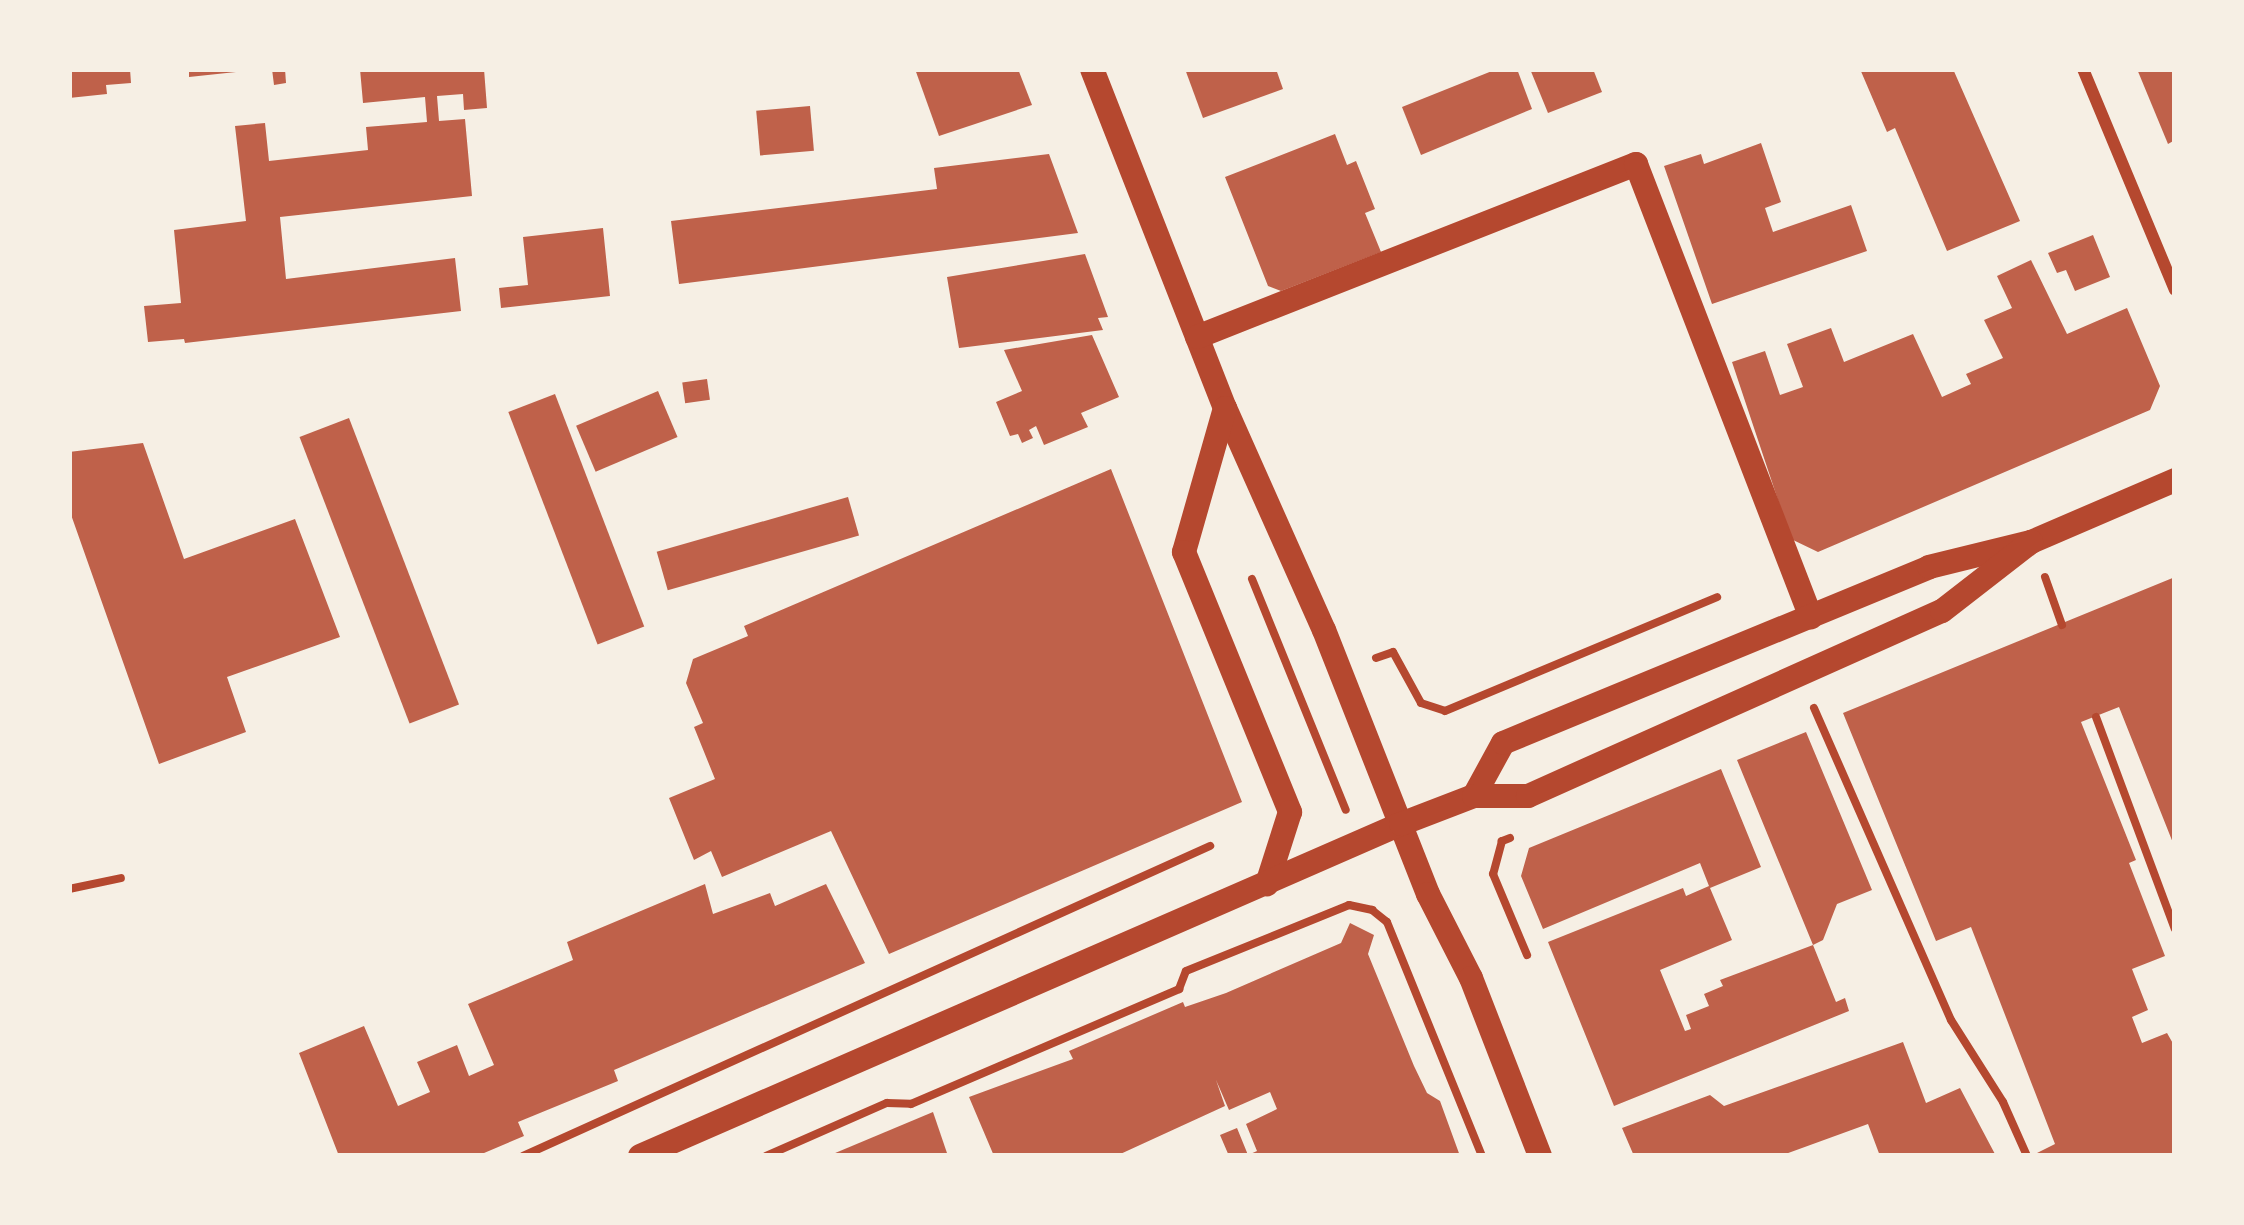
<!DOCTYPE html>
<html>
<head>
<meta charset="utf-8">
<style>
	body { margin:0 }
	#map { position:relative; width:2244px; height:1225px; overflow:hidden; background:#f6efe4; font-family:"Alegreya Sans",sans-serif }
	div>[style] { position:absolute }
	.building>* { inset:0; background:#bf614a; transform-origin:0 0 }
	.path>* { height:8px; margin:-4px; padding:0 4px; transform-origin:4px; border-radius:4px; background:#b5482f }
	.minor>* { height:12px; margin:-6px; padding:0 6px; transform-origin:6px; border-radius:6px; background:#b5482f }
	.secondary>* { height:24px; margin:-12px; padding:0 12px; transform-origin:12px; border-radius:12px; background:#b5482f }
	span { translate:-50% -50%; white-space:nowrap; text-align:center; line-height:1.15; -webkit-text-stroke:10px #f6efe4; paint-order:stroke }
	.frame { position:absolute; inset:0; border:72px solid #f6efe4; pointer-events:none }
</style>
</head>
<body>
<div id="map">
	<div class="building">
		<div style="clip-path:polygon(69px 69px,130px 69px,131px 83px,106px 85px,107px 94px,69px 98px)"></div>
		<div style="clip-path:polygon(189px 69px,236px 69px,236px 72px,189px 77px)"></div>
		<div style="clip-path:polygon(272px 69px,285px 69px,286px 83px,274px 85px)"></div>
		<div style="clip-path:polygon(360px 69px,484px 69px,487px 108px,464px 110px,463px 94px,437px 96px,439px 121px,465px 119px,472px 196px,280px 217px,286px 279px,455px 258px,461px 311px,185px 343px,184px 339px,148px 342px,144px 306px,181px 303px,174px 230px,246px 221px,235px 126px,265px 123px,269px 161px,368px 150px,366px 127px,427px 122px,425px 97px,363px 103px)"></div>
		<div style="clip-path:polygon(915px 69px,1018px 69px,1032px 105px,939px 136px)"></div>
		<div style="clip-path:polygon(1185px 69px,1276px 69px,1283px 89px,1203px 118px)"></div>
		<div style="clip-path:polygon(1497px 69px,1517px 69px,1532px 109px,1421px 155px,1402px 107px)"></div>
		<div style="clip-path:polygon(1530px 69px,1593px 69px,1602px 92px,1548px 113px)"></div>
		<div style="clip-path:polygon(1860px 69px,1953px 69px,2020px 221px,1947px 251px,1895px 128px,1887px 132px)"></div>
		<div style="clip-path:polygon(2137px 69px,2175px 69px,2175px 140px,2168px 144px)"></div>
		<div style="left:810px;top:106px;width:45px;height:54px;rotate:85deg"></div>
		<div style="clip-path:polygon(1335px 134px,1347px 165px,1356px 161px,1375px 209px,1365px 213px,1381px 252px,1281px 291px,1268px 286px,1225px 177px)"></div>
		<div style="clip-path:polygon(1761px 143px,1781px 202px,1765px 208px,1773px 232px,1851px 205px,1867px 251px,1712px 304px,1664px 166px,1701px 154px,1704px 164px)"></div>
		<div style="clip-path:polygon(1049px 154px,1078px 233px,679px 284px,671px 221px,937px 189px,934px 168px)"></div>
		<div style="clip-path:polygon(603px 228px,610px 296px,501px 308px,499px 288px,528px 285px,523px 237px)"></div>
		<div style="clip-path:polygon(2093px 235px,2110px 277px,2075px 291px,2066px 270px,2057px 273px,2048px 253px)"></div>
		<div style="clip-path:polygon(1085px 254px,1108px 317px,1098px 318px,1103px 330px,959px 348px,947px 277px)"></div>
		<div style="clip-path:polygon(2031px 260px,2067px 334px,2127px 308px,2160px 386px,2150px 410px,1818px 552px,1791px 539px,1732px 362px,1765px 351px,1780px 395px,1803px 387px,1787px 344px,1831px 328px,1844px 362px,1913px 334px,1942px 397px,1971px 384px,1966px 374px,2003px 358px,1984px 320px,2012px 308px,1997px 276px)"></div>
		<div style="clip-path:polygon(1092px 335px,1119px 397px,1081px 413px,1088px 427px,1044px 445px,1036px 426px,1029px 430px,1033px 438px,1022px 443px,1018px 434px,1010px 436px,996px 402px,1022px 391px,1004px 350px)"></div>
		<div style="left:707px;top:379px;width:21px;height:25px;rotate:82deg"></div>
		<div style="left:658px;top:391px;width:50px;height:89px;rotate:67deg"></div>
		<div style="left:555px;top:394px;width:249px;height:50px;rotate:69deg"></div>
		<div style="left:349px;top:418px;width:307px;height:53px;rotate:69deg"></div>
		<div style="clip-path:polygon(143px 443px,184px 559px,295px 519px,340px 637px,227px 677px,246px 732px,159px 764px,69px 509px,69px 452px)"></div>
		<div style="clip-path:polygon(1111px 469px,1242px 802px,889px 954px,831px 831px,722px 877px,711px 851px,694px 860px,669px 798px,715px 779px,694px 727px,703px 723px,686px 683px,693px 659px,748px 636px,744px 626px)"></div>
		<div style="left:848px;top:497px;width:40px;height:199px;rotate:74deg"></div>
		<div style="clip-path:polygon(2175px 577px,2175px 848px,2119px 707px,2081px 722px,2136px 860px,2129px 863px,2165px 956px,2132px 969px,2148px 1010px,2132px 1017px,2142px 1043px,2167px 1033px,2175px 1047px,2175px 1156px,2031px 1156px,2055px 1144px,1971px 927px,1936px 941px,1843px 713px)"></div>
		<div style="clip-path:polygon(1806px 732px,1872px 890px,1837px 904px,1823px 940px,1813px 945px,1737px 760px)"></div>
		<div style="clip-path:polygon(1721px 769px,1761px 867px,1710px 888px,1732px 940px,1660px 970px,1685px 1031px,1691px 1029px,1686px 1015px,1709px 1006px,1704px 994px,1723px 986px,1720px 980px,1813px 945px,1836px 1002px,1845px 998px,1849px 1011px,1614px 1106px,1548px 942px,1683px 888px,1686px 896px,1709px 886px,1700px 863px,1543px 929px,1521px 876px,1529px 848px)"></div>
		<div style="clip-path:polygon(705px 884px,713px 914px,770px 893px,775px 906px,826px 884px,865px 963px,614px 1070px,618px 1081px,518px 1122px,524px 1136px,477px 1156px,339px 1156px,299px 1053px,364px 1026px,398px 1106px,430px 1092px,417px 1062px,457px 1045px,469px 1076px,494px 1065px,468px 1004px,573px 960px,567px 942px)"></div>
		<div style="clip-path:polygon(1350px 923px,1374px 935px,1368px 954px,1414px 1066px,1427px 1093px,1440px 1101px,1460px 1156px,1229px 1156px,1220px 1135px,1237px 1128px,1248px 1155px,1257px 1151px,1246px 1124px,1277px 1109px,1270px 1092px,1229px 1110px,1216px 1080px,1225px 1106px,1116px 1156px,994px 1156px,969px 1097px,1073px 1059px,1069px 1051px,1183px 1002px,1185px 1007px,1226px 993px,1341px 943px)"></div>
		<div style="clip-path:polygon(1903px 1042px,1926px 1103px,1960px 1088px,1996px 1156px,1880px 1156px,1868px 1124px,1780px 1156px,1634px 1156px,1622px 1128px,1710px 1095px,1724px 1106px)"></div>
		<div style="clip-path:polygon(933px 1112px,948px 1156px,828px 1156px)"></div>
	</div>
	<div class="path">
		<div style="left:2045px;top:577px;width:51px;rotate:70.5deg"></div>
		<div style="left:1252px;top:579px;width:249px;rotate:67.9deg"></div>
		<div style="left:1376px;top:658px;width:18px;rotate:-19deg"></div>
		<div style="left:1393px;top:652px;width:58px;rotate:61.2deg"></div>
		<div style="left:1421px;top:703px;width:25px;rotate:18deg"></div>
		<div style="left:1445px;top:711px;width:295px;rotate:-22.7deg"></div>
		<div style="left:1814px;top:708px;width:341px;rotate:66.3deg"></div>
		<div style="left:1951px;top:1020px;width:97px;rotate:57.6deg"></div>
		<div style="left:2003px;top:1102px;width:59px;rotate:66deg"></div>
		<div style="left:2096px;top:717px;width:226px;rotate:69.6deg"></div>
		<div style="left:1510px;top:838px;width:9px;rotate:159deg"></div>
		<div style="left:1502px;top:841px;width:34px;rotate:105deg"></div>
		<div style="left:1493px;top:874px;width:88px;rotate:67.2deg"></div>
		<div style="left:69px;top:889px;width:53px;rotate:-11.9deg"></div>
		<div style="left:523px;top:1156px;width:754px;rotate:-24.29deg"></div>
		<div style="left:766px;top:1156px;width:132px;rotate:-23.7deg"></div>
		<div style="left:887px;top:1103px;width:24px;rotate:2deg"></div>
		<div style="left:911px;top:1104px;width:292px;rotate:-23.2deg"></div>
		<div style="left:1179px;top:989px;width:19px;rotate:-69deg"></div>
		<div style="left:1186px;top:971px;width:176px;rotate:-22deg"></div>
		<div style="left:1349px;top:905px;width:24px;rotate:12deg"></div>
		<div style="left:1372px;top:910px;width:19px;rotate:39deg"></div>
		<div style="left:1387px;top:922px;width:253px;rotate:67.9deg"></div>
	</div>
	<div class="minor">
		<div style="left:2083px;top:69px;width:239px;rotate:67.4deg"></div>
	</div>
	<div class="secondary">
		<div style="left:1092px;top:69px;width:364px;rotate:68.6deg"></div>
		<div style="left:1225px;top:408px;width:243px;rotate:66deg"></div>
		<div style="left:1324px;top:630px;width:284px;rotate:68.5deg"></div>
		<div style="left:1428px;top:894px;width:94px;rotate:62.9deg"></div>
		<div style="left:1471px;top:978px;width:191px;rotate:68.8deg"></div>
		<div style="left:1197px;top:337px;width:472px;rotate:-21.5deg"></div>
		<div style="left:1636px;top:164px;width:486px;rotate:68.9deg"></div>
		<div style="left:1225px;top:408px;width:150px;rotate:105.9deg"></div>
		<div style="left:1184px;top:552px;width:281px;rotate:67.8deg"></div>
		<div style="left:1290px;top:812px;width:76px;rotate:107.7deg"></div>
		<div style="left:1474px;top:796px;width:60px;rotate:-61.3deg"></div>
		<div style="left:1503px;top:743px;width:461px;rotate:-22.4deg"></div>
		<div style="left:1929px;top:567px;width:105px;rotate:-13.8deg"></div>
		<div style="left:2031px;top:542px;width:157px;rotate:-23.3deg"></div>
		<div style="left:640px;top:1156px;width:830px;rotate:-23.57deg"></div>
		<div style="left:1401px;top:824px;width:78px;rotate:-21deg"></div>
		<div style="left:1474px;top:796px;width:54px"></div>
		<div style="left:1528px;top:796px;width:453px;rotate:-24.1deg"></div>
		<div style="left:1942px;top:611px;width:113px;rotate:-37.8deg"></div>
	</div>
	<div class="frame"></div>
</div>
</body>
</html>
